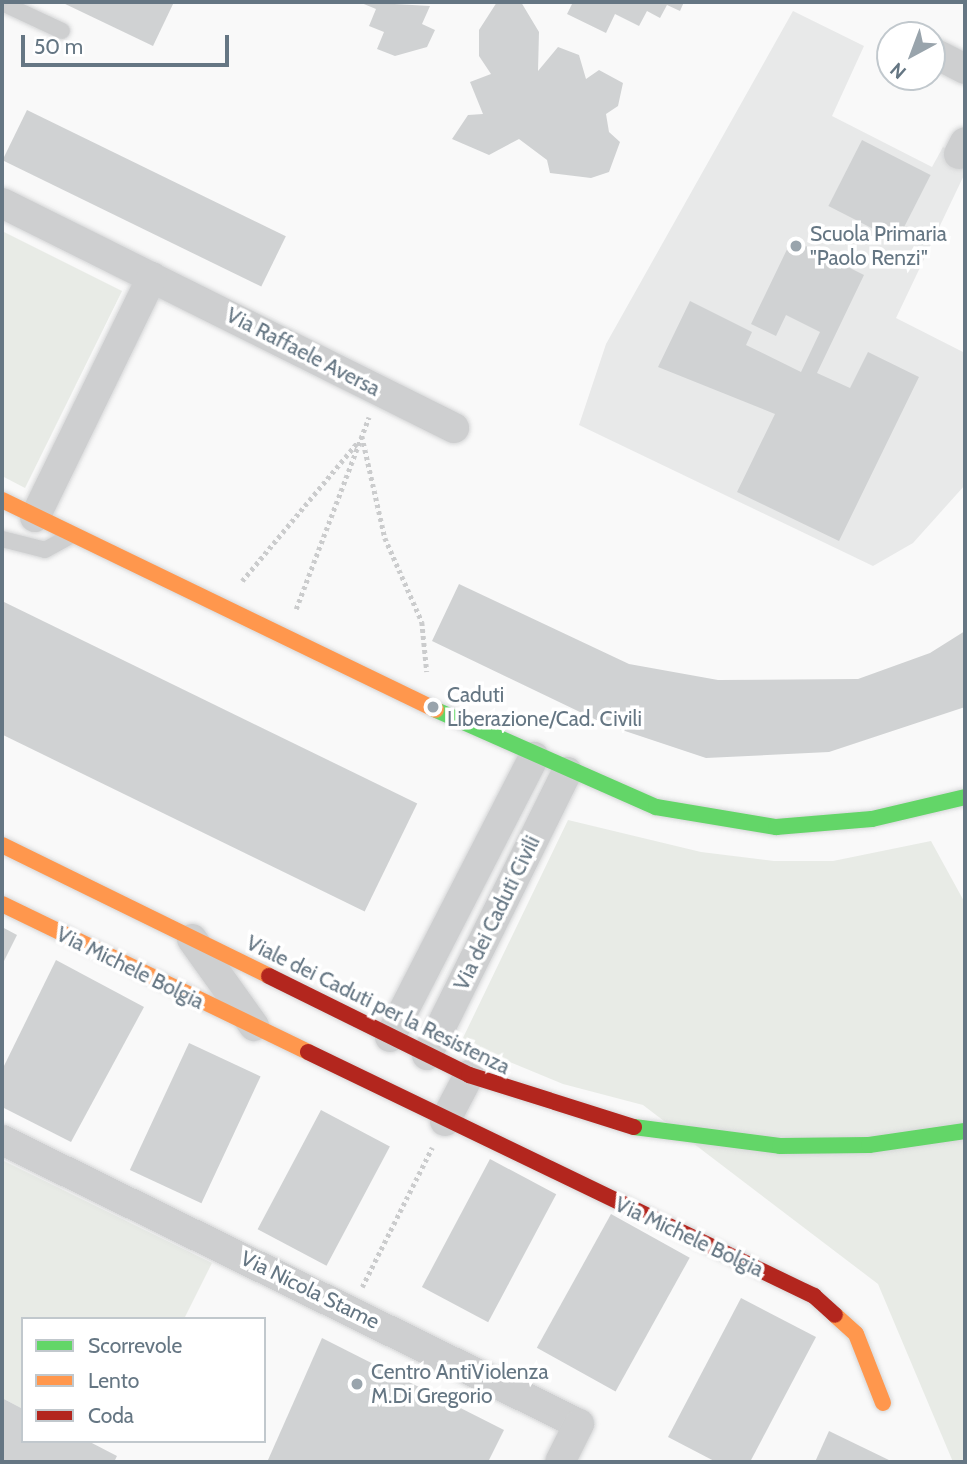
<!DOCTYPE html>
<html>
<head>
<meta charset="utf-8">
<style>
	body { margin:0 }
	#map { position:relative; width:967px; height:1464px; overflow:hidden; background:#f9f9f9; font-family:Cabin,sans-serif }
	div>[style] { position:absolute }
	.built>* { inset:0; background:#e8e9e9 }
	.green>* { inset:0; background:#e8ebe6 }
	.building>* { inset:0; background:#d0d2d3; transform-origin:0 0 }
	.path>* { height:4.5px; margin-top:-2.25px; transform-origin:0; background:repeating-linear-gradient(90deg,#cbcccd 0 3.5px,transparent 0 7px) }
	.roads { filter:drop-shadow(0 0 2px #d5d6d7) drop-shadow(0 0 2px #d5d6d7) }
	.lane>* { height:16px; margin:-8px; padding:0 8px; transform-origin:8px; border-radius:8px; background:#cecfd0 }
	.street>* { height:30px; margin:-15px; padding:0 15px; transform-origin:15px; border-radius:15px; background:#cecfd0 }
	.fast>* { height:16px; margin:-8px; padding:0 8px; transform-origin:8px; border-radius:8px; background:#63d668 }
	.slow>* { height:16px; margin:-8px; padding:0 8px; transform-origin:8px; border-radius:8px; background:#ff974d }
	.jam>* { height:16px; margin:-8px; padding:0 8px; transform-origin:8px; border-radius:8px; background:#b3261e }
	.dots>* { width:19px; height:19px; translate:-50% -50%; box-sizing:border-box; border:4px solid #fff; border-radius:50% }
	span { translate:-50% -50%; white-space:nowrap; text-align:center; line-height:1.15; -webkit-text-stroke:7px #fff; paint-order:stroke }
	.poi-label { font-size:21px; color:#657683 }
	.left { translate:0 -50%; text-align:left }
	.street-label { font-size:21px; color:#657683 }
	.frame { position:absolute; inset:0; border:4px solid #657683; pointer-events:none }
	.legend { position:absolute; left:21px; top:1317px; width:245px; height:126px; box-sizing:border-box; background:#fff; border:2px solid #c1c8cd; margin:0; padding:9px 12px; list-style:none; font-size:21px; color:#657683 }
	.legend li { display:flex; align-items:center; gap:14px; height:35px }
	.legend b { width:35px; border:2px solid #c1c8cd }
	.north { position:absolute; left:876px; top:21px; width:70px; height:70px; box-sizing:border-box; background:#fff; border:2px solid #c1c8cd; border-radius:50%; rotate:221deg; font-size:19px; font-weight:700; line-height:28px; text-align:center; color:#657683 }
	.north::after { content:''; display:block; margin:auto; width:24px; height:32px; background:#99a4ac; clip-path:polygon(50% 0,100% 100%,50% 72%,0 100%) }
	.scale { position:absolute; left:21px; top:35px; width:208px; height:32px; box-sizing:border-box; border:4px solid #657683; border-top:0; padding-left:9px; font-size:21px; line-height:24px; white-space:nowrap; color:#657683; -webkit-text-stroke:5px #fff; paint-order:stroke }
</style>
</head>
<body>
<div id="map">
	<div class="built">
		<div style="clip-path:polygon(793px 11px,864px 46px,832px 116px,932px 167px,943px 147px,965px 159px,965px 173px,896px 318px,965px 353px,965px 485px,913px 543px,873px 566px,579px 425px,606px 344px)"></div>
	</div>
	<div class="green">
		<div style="clip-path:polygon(2px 231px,122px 291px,25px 488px,2px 476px)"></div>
		<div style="clip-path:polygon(568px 820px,701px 852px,774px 861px,833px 861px,931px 841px,965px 903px,965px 1462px,953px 1462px,878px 1284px,643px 1105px,563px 1084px,461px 1042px)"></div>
		<div style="clip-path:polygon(2px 1160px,212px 1263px,184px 1319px,23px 1319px,23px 1409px,2px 1398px)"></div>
	</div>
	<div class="building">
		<div style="clip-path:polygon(61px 2px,174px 2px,153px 46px)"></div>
		<div style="clip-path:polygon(359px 2px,430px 6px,422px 24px,435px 30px,427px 47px,395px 56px,377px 49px,384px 32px,369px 26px,376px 9px)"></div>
		<div style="clip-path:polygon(497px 2px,521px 2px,539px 32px,538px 71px,558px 47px,579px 55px,586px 79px,599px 70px,623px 83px,618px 106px,606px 114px,609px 132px,620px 142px,609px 172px,591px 178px,550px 173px,547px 160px,519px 139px,489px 155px,452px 139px,468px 115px,483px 114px,470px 82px,491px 74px,479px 56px,479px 30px)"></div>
		<div style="clip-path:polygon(573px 2px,684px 2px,680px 11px,667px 5px,660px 18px,647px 11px,639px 26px,615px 14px,606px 33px,567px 14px)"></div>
		<div style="left:27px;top:110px;width:288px;height:56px;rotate:26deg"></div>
		<div style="left:862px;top:140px;width:77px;height:74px;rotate:27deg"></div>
		<div style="clip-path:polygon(792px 239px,864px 275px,817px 373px,850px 388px,868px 352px,919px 377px,839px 541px,737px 492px,775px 414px,658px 367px,690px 301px,752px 332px,746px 345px,801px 372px,820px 332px,786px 315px,776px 336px,751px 324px)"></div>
		<div style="clip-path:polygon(459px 584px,629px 664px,718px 680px,858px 679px,930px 653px,965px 631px,965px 707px,829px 752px,706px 758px,607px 725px,432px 641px)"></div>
		<div style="left:2px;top:601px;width:462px;height:120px;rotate:26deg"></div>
		<div style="clip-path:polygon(2px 927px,17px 935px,2px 965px)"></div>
		<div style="clip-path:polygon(56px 960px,144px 1007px,71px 1142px,2px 1107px,2px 1070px)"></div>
		<div style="left:189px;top:1043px;width:79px;height:140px;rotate:25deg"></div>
		<div style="left:321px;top:1110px;width:78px;height:135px;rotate:28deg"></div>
		<div style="left:490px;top:1159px;width:75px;height:145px;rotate:28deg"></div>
		<div style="left:611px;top:1214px;width:90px;height:153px;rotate:29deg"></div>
		<div style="clip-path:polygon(741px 1298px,816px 1337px,750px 1462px,716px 1462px,668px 1437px)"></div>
		<div style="clip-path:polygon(322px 1338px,504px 1430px,488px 1462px,268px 1460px)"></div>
		<div style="clip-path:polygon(2px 1398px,23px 1409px,23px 1441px,88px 1441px,117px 1456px,114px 1462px,2px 1462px)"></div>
		<div style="clip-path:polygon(829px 1431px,893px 1462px,815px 1462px)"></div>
	</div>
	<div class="path">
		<div style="left:362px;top:436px;width:105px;rotate:77.3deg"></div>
		<div style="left:385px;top:538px;width:92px;rotate:66.2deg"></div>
		<div style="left:422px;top:622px;width:50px;rotate:84.3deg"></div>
		<div style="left:242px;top:581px;width:180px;rotate:-50.2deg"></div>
		<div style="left:296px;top:609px;width:205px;rotate:-69.2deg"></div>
		<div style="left:362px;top:1287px;width:156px;rotate:-63.3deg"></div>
	</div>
	<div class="roads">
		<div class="lane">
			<div style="left:2px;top:3px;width:66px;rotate:25deg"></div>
			<div style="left:2px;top:539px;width:44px;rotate:14.3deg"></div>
			<div style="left:45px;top:550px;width:29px;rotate:-29deg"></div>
		</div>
		<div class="street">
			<div style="left:932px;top:52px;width:37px;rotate:27deg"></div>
			<div style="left:959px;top:154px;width:13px;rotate:-63deg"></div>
			<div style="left:2px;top:203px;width:505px;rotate:26.46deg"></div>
			<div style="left:35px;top:517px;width:267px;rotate:-64deg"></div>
			<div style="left:192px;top:939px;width:107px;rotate:54.5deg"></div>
			<div style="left:390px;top:1037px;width:315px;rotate:-62.8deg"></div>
			<div style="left:427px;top:1055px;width:316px;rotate:-63.7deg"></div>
			<div style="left:445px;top:1121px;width:52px;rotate:-62.4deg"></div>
			<div style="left:2px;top:1140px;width:643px;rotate:26.21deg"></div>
			<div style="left:579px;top:1424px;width:42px;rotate:116.6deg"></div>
		</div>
		<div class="fast">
			<div style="left:436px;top:710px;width:240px;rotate:23.8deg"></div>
			<div style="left:656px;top:807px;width:122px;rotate:9.5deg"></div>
			<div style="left:776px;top:827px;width:96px;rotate:-4.8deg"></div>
			<div style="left:872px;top:819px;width:96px;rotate:-13.3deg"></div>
			<div style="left:634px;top:1127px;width:147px;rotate:7.4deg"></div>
			<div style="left:780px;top:1146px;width:89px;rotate:-0.6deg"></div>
			<div style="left:869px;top:1145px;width:97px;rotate:-8.3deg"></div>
		</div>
		<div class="slow">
			<div style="left:2px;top:500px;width:482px;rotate:25.8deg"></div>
			<div style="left:2px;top:845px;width:297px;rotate:26.1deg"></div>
			<div style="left:2px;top:904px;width:340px;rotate:25.8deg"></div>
			<div style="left:835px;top:1315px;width:28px;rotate:42deg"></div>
			<div style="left:856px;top:1334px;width:74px;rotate:68.6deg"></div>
		</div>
		<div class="jam">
			<div style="left:269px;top:976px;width:223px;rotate:26.3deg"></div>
			<div style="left:469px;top:1075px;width:173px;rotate:17.5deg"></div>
			<div style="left:308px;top:1052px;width:562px;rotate:25.74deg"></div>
			<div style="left:814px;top:1296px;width:28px;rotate:42deg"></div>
		</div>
	</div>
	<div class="dots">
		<div style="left:796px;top:246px;background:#99a4ac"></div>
		<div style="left:433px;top:707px;background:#99a4ac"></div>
		<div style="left:357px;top:1384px;background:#99a4ac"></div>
	</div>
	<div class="poi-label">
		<span class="left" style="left:810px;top:246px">Scuola Primaria<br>"Paolo Renzi"</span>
		<span class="left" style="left:447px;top:707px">Caduti<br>Liberazione/Cad. Civili</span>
		<span class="left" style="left:371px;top:1384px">Centro AntiViolenza<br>M.Di Gregorio</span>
	</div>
	<div class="street-label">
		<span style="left:303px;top:352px;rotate:27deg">Via Raffaele Aversa</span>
		<span style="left:497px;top:913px;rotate:-64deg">Via dei Caduti Civili</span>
		<span style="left:130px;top:968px;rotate:26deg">Via Michele Bolgia</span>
		<span style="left:378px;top:1005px;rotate:26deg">Viale dei Caduti per la Resistenza</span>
		<span style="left:689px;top:1237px;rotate:25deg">Via Michele Bolgia</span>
		<span style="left:310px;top:1290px;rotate:26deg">Via Nicola Stame</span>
	</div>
	<div class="frame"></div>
	<ul class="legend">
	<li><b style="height:9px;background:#63d668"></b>Scorrevole</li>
	<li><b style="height:9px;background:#ff974d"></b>Lento</li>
	<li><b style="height:9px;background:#b3261e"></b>Coda</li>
	</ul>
	<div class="north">N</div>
	<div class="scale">50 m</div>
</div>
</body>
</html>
